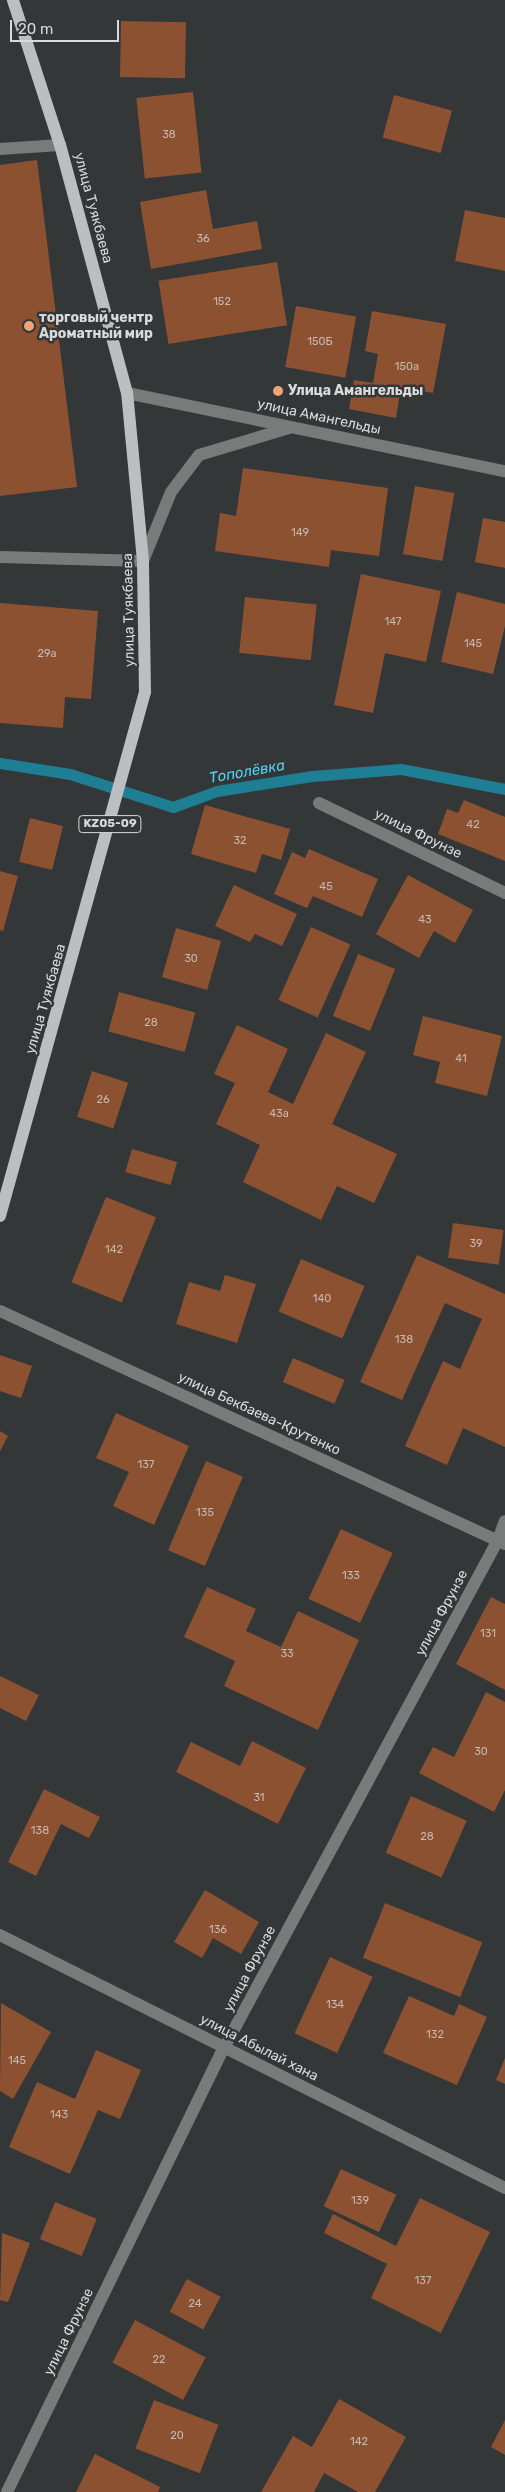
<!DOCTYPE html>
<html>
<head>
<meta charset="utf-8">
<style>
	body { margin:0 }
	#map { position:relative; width:505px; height:2492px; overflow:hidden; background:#343738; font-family:Rubik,sans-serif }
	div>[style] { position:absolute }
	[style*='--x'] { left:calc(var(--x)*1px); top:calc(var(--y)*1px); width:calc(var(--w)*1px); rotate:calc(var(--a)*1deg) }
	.stream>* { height:11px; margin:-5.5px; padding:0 5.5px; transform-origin:5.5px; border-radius:5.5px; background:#1d7e94 }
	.building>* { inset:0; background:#8c5131; transform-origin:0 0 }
	.minor>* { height:12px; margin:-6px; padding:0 6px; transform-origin:6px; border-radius:6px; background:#797b7b }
	.major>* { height:12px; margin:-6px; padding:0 6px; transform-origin:6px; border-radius:6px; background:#bcbfc0 }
	.dots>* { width:14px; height:14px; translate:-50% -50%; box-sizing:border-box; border:2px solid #343738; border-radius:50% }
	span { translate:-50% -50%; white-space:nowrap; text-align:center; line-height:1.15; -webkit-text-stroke:5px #343738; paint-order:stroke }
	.number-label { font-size:11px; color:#c5b8b0 }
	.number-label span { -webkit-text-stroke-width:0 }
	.shield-label span { padding:1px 4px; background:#343738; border:1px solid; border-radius:4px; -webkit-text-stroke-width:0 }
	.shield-label { font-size:12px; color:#d8dadb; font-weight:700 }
	.street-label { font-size:14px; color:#d8dadb }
	.poi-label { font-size:14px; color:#d8dadb; font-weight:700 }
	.left { translate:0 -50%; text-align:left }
	.water-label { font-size:15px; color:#51d3f4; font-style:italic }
	.scale { position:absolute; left:10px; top:20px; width:109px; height:22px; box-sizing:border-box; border:2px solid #d8dadb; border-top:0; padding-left:6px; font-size:15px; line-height:18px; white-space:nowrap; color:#d8dadb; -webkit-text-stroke:4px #343738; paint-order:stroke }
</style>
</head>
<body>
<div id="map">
	<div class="stream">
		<div style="--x:0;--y:763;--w:71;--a:8.9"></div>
		<div style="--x:70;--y:774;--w:108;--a:17.8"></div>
		<div style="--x:173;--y:807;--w:47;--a:-20"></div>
		<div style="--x:217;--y:791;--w:96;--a:-9"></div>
		<div style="--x:312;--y:776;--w:89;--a:-4.5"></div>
		<div style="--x:401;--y:769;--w:106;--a:10.9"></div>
	</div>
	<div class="building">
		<div style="left:121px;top:21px;width:65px;height:56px;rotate:1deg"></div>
		<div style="left:193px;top:92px;width:81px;height:57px;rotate:84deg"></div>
		<div style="left:394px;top:95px;width:60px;height:44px;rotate:15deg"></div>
		<div style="clip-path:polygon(37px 160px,77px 487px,0 496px,0 165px)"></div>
		<div style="clip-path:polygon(206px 190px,213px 229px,257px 221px,262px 249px,151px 269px,140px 202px)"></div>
		<div style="clip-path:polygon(465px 210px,505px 218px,505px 271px,455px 261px)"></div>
		<div style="left:277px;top:262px;width:64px;height:120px;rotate:81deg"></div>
		<div style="left:296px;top:306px;width:61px;height:62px;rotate:10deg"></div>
		<div style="clip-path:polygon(372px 311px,446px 324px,433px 393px,401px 387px,396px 418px,349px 409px,354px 380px,373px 383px,378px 354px,365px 351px)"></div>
		<div style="clip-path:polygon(243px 468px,388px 488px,379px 556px,331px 550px,329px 567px,215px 551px,220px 513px,236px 516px)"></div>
		<div style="left:415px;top:486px;width:40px;height:69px;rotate:10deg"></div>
		<div style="clip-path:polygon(483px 518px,505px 522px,505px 568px,475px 562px)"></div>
		<div style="clip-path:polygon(361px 574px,441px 591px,426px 662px,385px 653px,373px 713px,334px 705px)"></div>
		<div style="clip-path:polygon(457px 592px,505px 604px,505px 626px,493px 674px,441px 662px)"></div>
		<div style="left:245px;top:597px;width:72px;height:56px;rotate:6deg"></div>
		<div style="clip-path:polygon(0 603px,98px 611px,91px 699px,65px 697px,63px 728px,0 723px)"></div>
		<div style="clip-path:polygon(464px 800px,505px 817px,505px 861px,438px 834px,447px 809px,458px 813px)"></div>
		<div style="clip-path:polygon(205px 805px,290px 829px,281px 860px,262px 854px,256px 873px,191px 854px)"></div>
		<div style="left:30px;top:818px;width:34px;height:45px;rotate:14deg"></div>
		<div style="clip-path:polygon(309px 849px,378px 879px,362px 917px,313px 896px,307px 908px,274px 894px,292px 852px,305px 858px)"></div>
		<div style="clip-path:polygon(0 871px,18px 876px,3px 931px,0 930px)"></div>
		<div style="clip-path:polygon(408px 875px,473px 910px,455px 943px,434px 931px,419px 958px,376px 934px)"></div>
		<div style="clip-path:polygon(234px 885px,297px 914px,282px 946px,255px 934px,250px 942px,215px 926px)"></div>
		<div style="left:311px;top:927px;width:43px;height:80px;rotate:24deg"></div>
		<div style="left:176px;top:928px;width:47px;height:51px;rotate:16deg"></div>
		<div style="left:358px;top:954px;width:40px;height:67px;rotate:22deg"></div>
		<div style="left:119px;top:992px;width:79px;height:41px;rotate:15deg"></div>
		<div style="clip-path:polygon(423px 1016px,502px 1036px,487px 1096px,435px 1083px,440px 1062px,413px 1055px)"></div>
		<div style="clip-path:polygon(237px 1025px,288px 1049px,268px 1092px,293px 1104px,326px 1033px,366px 1052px,332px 1124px,397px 1154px,374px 1203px,337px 1186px,321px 1220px,243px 1182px,260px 1145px,216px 1124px,235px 1083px,214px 1074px)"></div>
		<div style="left:92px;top:1071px;width:38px;height:48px;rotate:18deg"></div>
		<div style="left:132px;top:1149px;width:47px;height:24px;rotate:16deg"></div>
		<div style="left:106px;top:1197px;width:54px;height:92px;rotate:22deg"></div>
		<div style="left:453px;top:1223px;width:51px;height:35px;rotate:8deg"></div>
		<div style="clip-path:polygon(417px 1255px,505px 1294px,505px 1447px,463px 1428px,447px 1465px,405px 1446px,443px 1361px,460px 1369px,482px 1319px,445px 1303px,402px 1400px,360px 1382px)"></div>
		<div style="left:301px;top:1259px;width:69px;height:57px;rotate:23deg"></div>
		<div style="clip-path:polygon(225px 1275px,256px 1284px,237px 1343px,176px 1324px,189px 1282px,220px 1291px)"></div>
		<div style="clip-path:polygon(0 1355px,32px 1366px,21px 1398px,0 1391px)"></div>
		<div style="left:293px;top:1358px;width:56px;height:26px;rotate:23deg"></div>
		<div style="clip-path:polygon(116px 1413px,189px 1446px,154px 1525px,113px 1506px,129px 1472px,96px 1458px)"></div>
		<div style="clip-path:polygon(0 1431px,8px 1436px,0 1451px)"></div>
		<div style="left:206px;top:1461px;width:40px;height:97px;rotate:23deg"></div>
		<div style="left:341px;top:1529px;width:57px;height:77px;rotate:25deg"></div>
		<div style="clip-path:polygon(207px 1587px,256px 1609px,246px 1631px,281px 1647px,298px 1611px,359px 1640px,318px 1730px,224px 1686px,235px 1661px,184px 1637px)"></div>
		<div style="clip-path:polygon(491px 1597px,505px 1604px,505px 1690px,456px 1664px)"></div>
		<div style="clip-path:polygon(0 1676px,39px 1695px,26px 1721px,0 1708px)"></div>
		<div style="clip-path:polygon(486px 1692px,505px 1702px,505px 1790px,494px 1812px,419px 1773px,433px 1747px,454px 1757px)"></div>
		<div style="clip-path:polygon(252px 1741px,306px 1768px,278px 1824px,176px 1772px,191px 1742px,240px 1766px)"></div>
		<div style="clip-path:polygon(44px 1789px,100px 1817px,89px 1838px,61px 1824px,36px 1876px,8px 1862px)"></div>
		<div style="left:411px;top:1796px;width:61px;height:62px;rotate:24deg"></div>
		<div style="clip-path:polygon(205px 1890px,259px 1922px,241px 1954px,213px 1938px,202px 1958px,174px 1942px)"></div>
		<div style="left:385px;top:1903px;width:105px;height:59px;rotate:22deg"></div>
		<div style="left:330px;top:1957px;width:47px;height:84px;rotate:25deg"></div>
		<div style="clip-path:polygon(409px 1996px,454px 2016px,459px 2004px,487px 2017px,457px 2085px,383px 2053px)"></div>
		<div style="clip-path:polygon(1px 2003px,51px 2032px,13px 2099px,0 2091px)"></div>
		<div style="clip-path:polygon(96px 2050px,141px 2070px,120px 2119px,98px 2110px,70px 2174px,9px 2147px,37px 2082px,75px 2099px)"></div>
		<div style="clip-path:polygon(505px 2058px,505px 2084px,496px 2080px)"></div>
		<div style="left:341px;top:2169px;width:61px;height:41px;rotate:25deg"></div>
		<div style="clip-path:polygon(420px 2198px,490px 2232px,441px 2333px,371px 2298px,387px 2264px,324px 2233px,333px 2214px,396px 2246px)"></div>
		<div style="left:55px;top:2202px;width:45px;height:40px;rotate:22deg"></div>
		<div style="clip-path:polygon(2px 2233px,30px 2243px,8px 2302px,0 2300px)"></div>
		<div style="left:187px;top:2279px;width:38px;height:37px;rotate:28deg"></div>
		<div style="left:135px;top:2320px;width:80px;height:48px;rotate:28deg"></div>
		<div style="clip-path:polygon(339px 2399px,406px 2437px,375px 2492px,358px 2492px,324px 2473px,314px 2492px,261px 2492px,293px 2436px,312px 2447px)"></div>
		<div style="left:154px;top:2400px;width:69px;height:52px;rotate:21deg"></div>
		<div style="clip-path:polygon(505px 2420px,505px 2455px,491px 2447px)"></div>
		<div style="clip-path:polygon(95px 2454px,160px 2487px,158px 2492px,76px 2492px)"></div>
	</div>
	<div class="minor">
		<div style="--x:0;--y:149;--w:60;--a:-3.8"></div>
		<div style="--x:127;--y:393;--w:386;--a:11.7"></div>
		<div style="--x:0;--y:557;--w:143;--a:1.6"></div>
		<div style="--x:143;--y:561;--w:74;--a:-67.9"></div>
		<div style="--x:171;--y:492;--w:46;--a:-52.9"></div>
		<div style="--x:199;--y:455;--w:94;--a:-16.7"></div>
		<div style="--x:319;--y:803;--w:207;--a:25.8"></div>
		<div style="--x:0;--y:1311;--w:556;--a:24.77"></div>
		<div style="--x:0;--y:1935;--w:565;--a:26.61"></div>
		<div style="--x:7;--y:2492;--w:494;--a:-64"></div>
		<div style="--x:224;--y:2048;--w:577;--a:-61.66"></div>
		<div style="--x:498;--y:1540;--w:20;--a:-70"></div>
	</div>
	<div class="major">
		<div style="--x:0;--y:1216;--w:544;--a:-74.53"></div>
		<div style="--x:145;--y:692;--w:131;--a:-90.9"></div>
		<div style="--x:143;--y:561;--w:169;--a:-95.4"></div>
		<div style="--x:127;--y:393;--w:257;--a:-105.1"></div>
		<div style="--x:60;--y:145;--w:152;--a:-108"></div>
	</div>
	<div class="dots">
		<div style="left:29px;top:326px;background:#f0a279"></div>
		<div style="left:278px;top:391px;background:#f0a279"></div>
	</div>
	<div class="number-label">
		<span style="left:169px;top:135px">38</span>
		<span style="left:203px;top:239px">36</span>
		<span style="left:222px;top:302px">152</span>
		<span style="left:320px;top:342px">150Б</span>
		<span style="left:407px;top:367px">150а</span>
		<span style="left:300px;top:533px">149</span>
		<span style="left:393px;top:622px">147</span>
		<span style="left:473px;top:644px">145</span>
		<span style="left:47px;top:654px">29а</span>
		<span style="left:473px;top:825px">42</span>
		<span style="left:240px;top:841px">32</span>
		<span style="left:326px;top:887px">45</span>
		<span style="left:425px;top:920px">43</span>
		<span style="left:191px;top:959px">30</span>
		<span style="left:151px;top:1023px">28</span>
		<span style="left:461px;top:1059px">41</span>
		<span style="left:103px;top:1100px">26</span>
		<span style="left:279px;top:1114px">43а</span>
		<span style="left:476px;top:1244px">39</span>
		<span style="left:114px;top:1250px">142</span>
		<span style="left:322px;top:1299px">140</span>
		<span style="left:404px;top:1340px">138</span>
		<span style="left:146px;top:1465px">137</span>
		<span style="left:205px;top:1513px">135</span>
		<span style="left:351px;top:1576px">133</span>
		<span style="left:488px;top:1634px">131</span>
		<span style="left:287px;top:1654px">33</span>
		<span style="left:481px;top:1752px">30</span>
		<span style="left:259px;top:1798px">31</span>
		<span style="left:40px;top:1831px">138</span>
		<span style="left:427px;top:1837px">28</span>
		<span style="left:218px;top:1930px">136</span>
		<span style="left:335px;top:2005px">134</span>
		<span style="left:435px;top:2035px">132</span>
		<span style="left:17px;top:2061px">145</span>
		<span style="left:59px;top:2115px">143</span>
		<span style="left:360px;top:2201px">139</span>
		<span style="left:423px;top:2281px">137</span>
		<span style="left:195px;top:2304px">24</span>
		<span style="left:159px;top:2360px">22</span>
		<span style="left:177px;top:2436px">20</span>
		<span style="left:359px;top:2442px">142</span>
	</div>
	<div class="shield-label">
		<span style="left:110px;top:824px">KZ05-09</span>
	</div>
	<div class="street-label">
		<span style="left:93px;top:208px;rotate:75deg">улица Туякбаева</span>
		<span style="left:319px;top:417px;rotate:12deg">улица Амангельды</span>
		<span style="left:129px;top:610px;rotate:-91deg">улица Туякбаева</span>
		<span style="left:418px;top:834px;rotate:26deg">улица Фрунзе</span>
		<span style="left:46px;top:999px;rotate:-74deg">улица Туякбаева</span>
		<span style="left:259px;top:1414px;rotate:25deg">улица Бекбаева-Крутенко</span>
		<span style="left:442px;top:1613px;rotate:-62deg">улица Фрунзе</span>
		<span style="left:250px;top:1969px;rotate:-62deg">улица Фрунзе</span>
		<span style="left:259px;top:2048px;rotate:27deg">улица Абылай хана</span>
		<span style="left:69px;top:2332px;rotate:-64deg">улица Фрунзе</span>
	</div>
	<div class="poi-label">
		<span class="left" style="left:39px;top:326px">торговый чентр<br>Ароматный мир</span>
		<span class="left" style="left:288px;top:391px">Улица Амангельды</span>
	</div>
	<div class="water-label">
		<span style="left:247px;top:772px;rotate:-10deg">Тополёвка</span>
	</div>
	<div class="scale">20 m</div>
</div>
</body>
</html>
